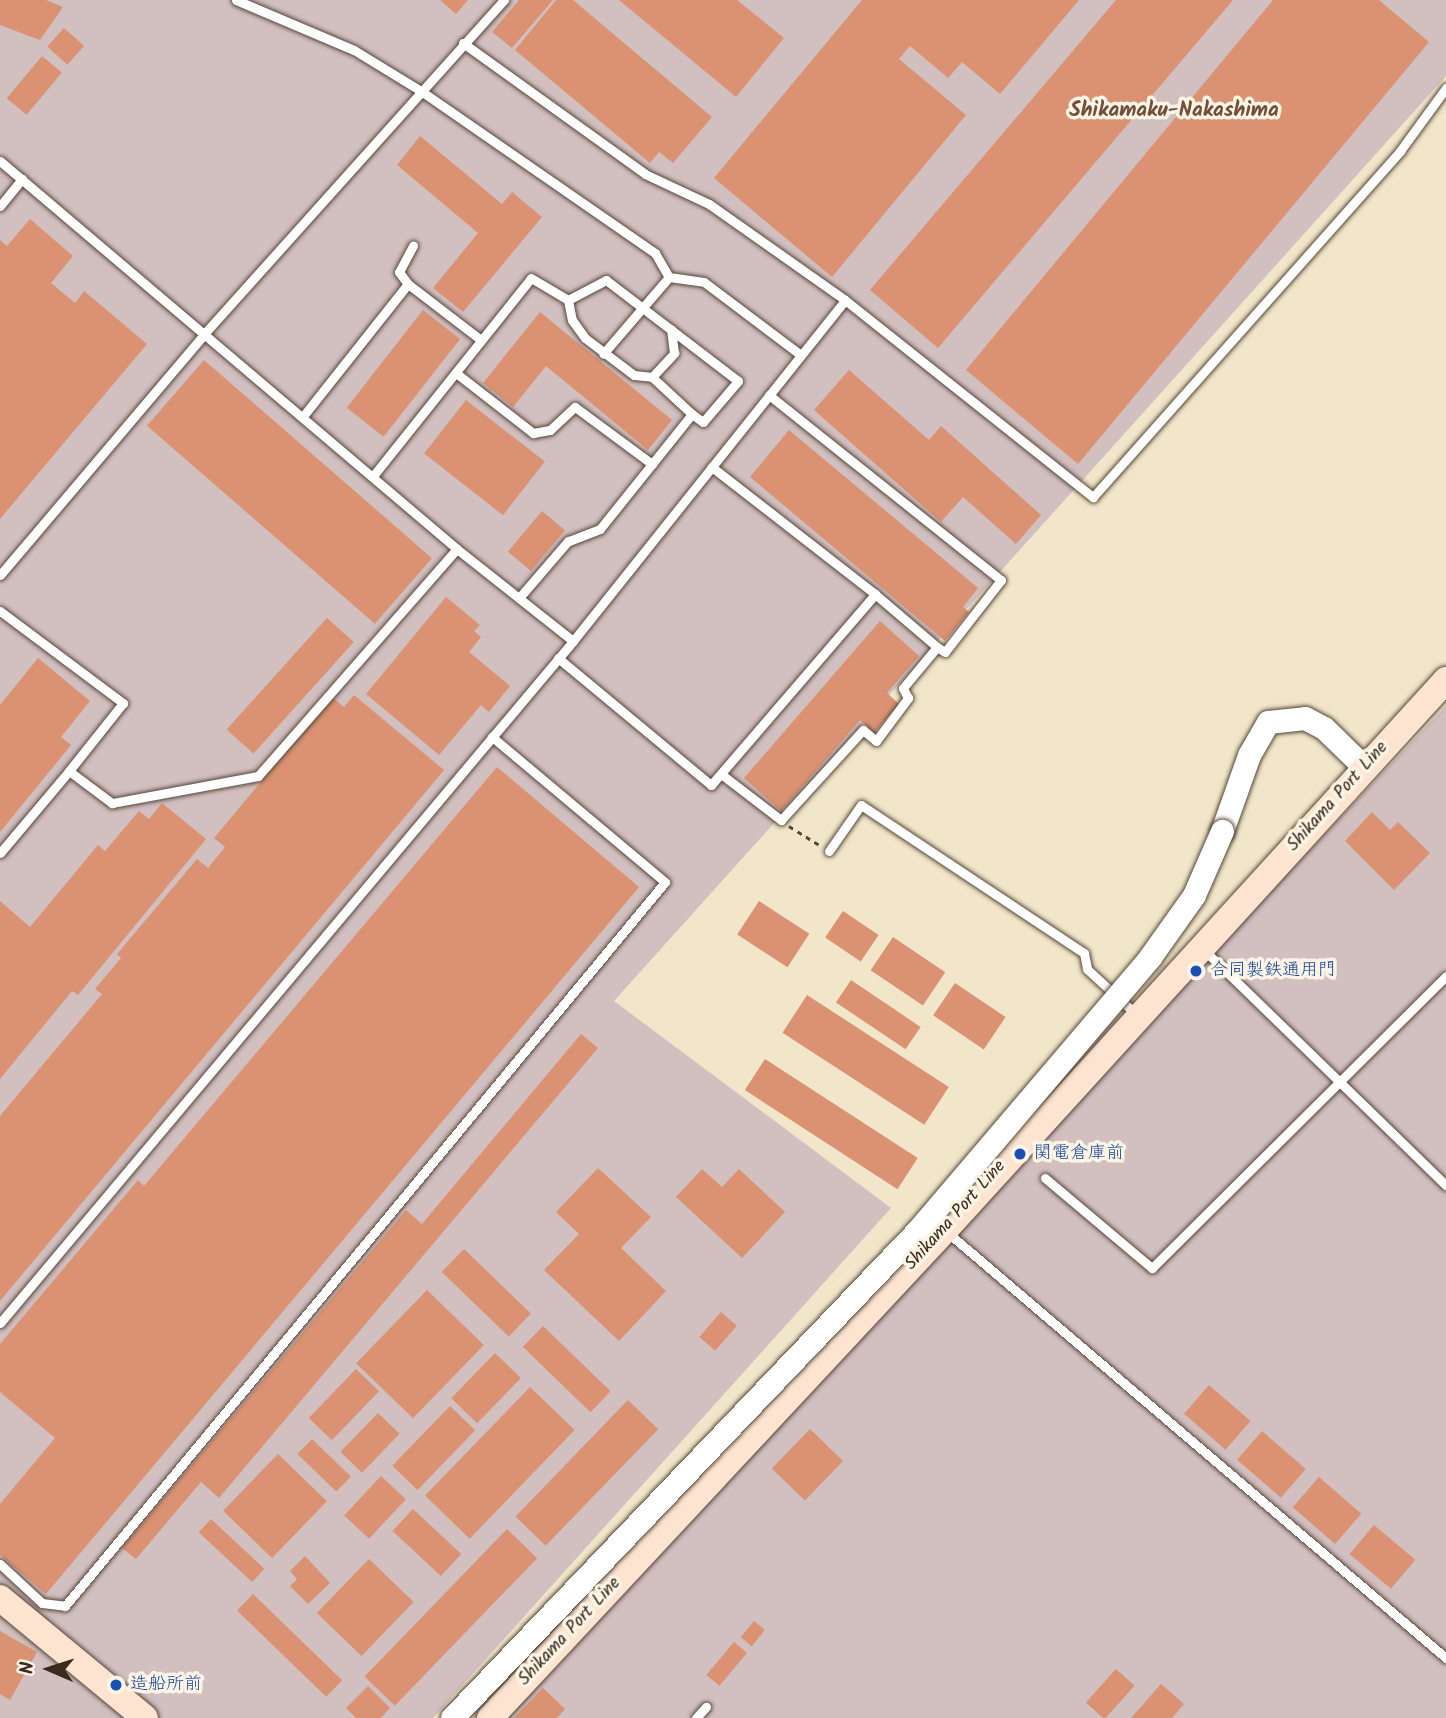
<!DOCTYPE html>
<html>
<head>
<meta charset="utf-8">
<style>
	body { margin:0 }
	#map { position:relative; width:1446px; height:1718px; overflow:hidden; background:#f1e6c9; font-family:Kalam,"Klee One",sans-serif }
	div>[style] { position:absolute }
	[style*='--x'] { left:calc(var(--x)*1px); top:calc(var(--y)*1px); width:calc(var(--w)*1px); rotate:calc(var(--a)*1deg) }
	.industrial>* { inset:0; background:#d2bfc0 }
	.building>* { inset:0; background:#da9273; transform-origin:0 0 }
	.path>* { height:2.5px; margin-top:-1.25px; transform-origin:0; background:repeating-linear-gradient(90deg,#564638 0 5px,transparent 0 10px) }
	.roads { filter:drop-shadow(0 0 2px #564638) drop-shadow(0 0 2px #564638) }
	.service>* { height:9px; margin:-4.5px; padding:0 4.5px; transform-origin:4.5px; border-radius:4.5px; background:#fff }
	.tertiary>* { height:23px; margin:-11.5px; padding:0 11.5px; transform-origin:11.5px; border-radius:11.5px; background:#fff }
	.secondary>* { height:26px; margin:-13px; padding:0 13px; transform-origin:13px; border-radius:13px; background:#fde4d1 }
	.bridges { filter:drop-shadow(0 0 2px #564638) drop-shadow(0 0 2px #564638) }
	.tertiary-bridge>* { height:23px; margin:-11.5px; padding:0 11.5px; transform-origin:11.5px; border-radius:11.5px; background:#fff }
	.dots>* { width:19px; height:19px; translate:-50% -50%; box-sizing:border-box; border:4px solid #fcf5e5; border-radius:50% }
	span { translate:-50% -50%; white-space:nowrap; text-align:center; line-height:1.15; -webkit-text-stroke:7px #fcf5e5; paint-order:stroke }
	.street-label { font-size:18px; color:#3b2a1e }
	.transit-label { font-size:18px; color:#164399 }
	.left { translate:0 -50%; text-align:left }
	.quarter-label { font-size:21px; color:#734e3c; font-weight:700 }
	.north { position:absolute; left:14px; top:1634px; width:70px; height:70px; -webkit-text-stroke:5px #fcf5e5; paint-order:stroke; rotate:273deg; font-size:19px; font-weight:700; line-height:28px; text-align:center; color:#3b2a1e }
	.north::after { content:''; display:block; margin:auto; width:24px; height:32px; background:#3b2a1e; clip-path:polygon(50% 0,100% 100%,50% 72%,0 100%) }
</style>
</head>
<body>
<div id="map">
	<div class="industrial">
		<div style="clip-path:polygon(0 0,1446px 0,1446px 76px,614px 1001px,891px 1208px,433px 1718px,0 1718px)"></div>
		<div style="clip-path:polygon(1446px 706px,1446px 1718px,486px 1718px,990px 1188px)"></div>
	</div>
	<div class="building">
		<div style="clip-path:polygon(0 0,46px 0,63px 7px,40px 40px,0 25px)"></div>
		<div style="clip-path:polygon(440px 0,468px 0,456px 14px)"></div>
		<div style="clip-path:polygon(519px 0,553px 0,512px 48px,492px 32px)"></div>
		<div style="clip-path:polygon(556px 0,573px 0,712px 117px,673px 163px,659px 152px,650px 163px,515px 50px)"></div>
		<div style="clip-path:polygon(619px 0,737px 0,784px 38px,736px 97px)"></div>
		<div style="clip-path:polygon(862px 0,1079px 0,1000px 94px,962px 62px,948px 78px,910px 46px,899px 59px,966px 115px,832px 277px,714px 178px)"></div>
		<div style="clip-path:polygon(1116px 0,1233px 0,938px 348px,870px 290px)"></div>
		<div style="clip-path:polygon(1273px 0,1379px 0,1429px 42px,1078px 464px,966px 370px)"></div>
		<div style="left:64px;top:28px;width:27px;height:25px;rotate:42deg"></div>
		<div style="left:42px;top:56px;width:26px;height:55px;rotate:40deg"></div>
		<div style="clip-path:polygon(420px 136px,502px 204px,512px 192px,542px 217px,463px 312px,433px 288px,478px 233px,397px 165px)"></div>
		<div style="clip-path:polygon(30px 219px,73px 256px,51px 283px,75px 303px,84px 291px,147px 344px,0 519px,0 240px,7px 246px)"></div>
		<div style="left:423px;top:310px;width:47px;height:124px;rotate:38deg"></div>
		<div style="clip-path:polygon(540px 312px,672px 420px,648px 450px,546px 366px,513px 407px,483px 383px)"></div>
		<div style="left:204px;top:360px;width:302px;height:87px;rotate:41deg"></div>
		<div style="clip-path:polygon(849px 370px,929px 440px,941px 426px,1041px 515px,1016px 544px,963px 497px,941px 522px,814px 410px)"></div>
		<div style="left:466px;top:400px;width:100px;height:68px;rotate:38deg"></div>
		<div style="clip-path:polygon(789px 430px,978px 588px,963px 607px,969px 612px,945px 641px,750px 477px)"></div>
		<div style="left:542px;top:511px;width:30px;height:53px;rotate:40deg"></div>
		<div style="clip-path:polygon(446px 597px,480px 625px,474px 631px,481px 637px,469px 652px,510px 686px,489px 712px,481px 705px,439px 755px,366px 694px)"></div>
		<div style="left:327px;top:618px;width:36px;height:150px;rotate:42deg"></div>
		<div style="clip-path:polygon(880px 621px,919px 656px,887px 693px,899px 704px,874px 733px,860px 720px,781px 811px,744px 778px)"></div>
		<div style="clip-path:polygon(38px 658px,90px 701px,61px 737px,71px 745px,0 832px,0 705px)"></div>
		<div style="clip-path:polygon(354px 695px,444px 770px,0 1301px,0 1116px,102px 994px,95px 989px,121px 958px,117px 954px,197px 859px,208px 868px,225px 847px,214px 838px,332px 697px,344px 707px)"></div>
		<div style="clip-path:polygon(497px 767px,639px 887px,46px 1594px,0 1555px,0 1504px,55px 1438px,0 1392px,0 1344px,138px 1180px,144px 1186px)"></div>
		<div style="clip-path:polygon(162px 803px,206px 839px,78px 995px,72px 991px,0 1079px,0 901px,30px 927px,98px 845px,105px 851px,139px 811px,149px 819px)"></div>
		<div style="clip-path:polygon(1372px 812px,1390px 830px,1398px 822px,1430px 853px,1394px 890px,1345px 841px)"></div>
		<div style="left:759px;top:901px;width:60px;height:40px;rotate:33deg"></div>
		<div style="left:843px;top:911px;width:43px;height:32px;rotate:34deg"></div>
		<div style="left:893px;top:937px;width:63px;height:40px;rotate:34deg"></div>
		<div style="left:851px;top:980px;width:84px;height:27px;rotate:34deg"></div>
		<div style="left:955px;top:983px;width:61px;height:39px;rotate:34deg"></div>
		<div style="left:807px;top:995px;width:169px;height:45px;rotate:33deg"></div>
		<div style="clip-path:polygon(581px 1034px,598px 1048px,219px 1498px,201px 1482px,136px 1559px,122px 1548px,406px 1210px,422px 1224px)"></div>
		<div style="left:765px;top:1059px;width:182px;height:37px;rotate:33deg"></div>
		<div style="clip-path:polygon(598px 1168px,651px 1217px,621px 1248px,666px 1291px,619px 1341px,544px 1270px,579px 1234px,556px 1212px)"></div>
		<div style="clip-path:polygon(702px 1169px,722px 1187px,739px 1169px,785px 1212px,742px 1258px,676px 1197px)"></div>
		<div style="left:464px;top:1249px;width:93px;height:32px;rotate:44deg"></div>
		<div style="left:427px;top:1290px;width:79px;height:102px;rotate:44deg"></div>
		<div style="left:721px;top:1312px;width:21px;height:33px;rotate:41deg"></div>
		<div style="left:543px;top:1326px;width:94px;height:29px;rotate:44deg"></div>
		<div style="left:495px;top:1353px;width:36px;height:63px;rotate:44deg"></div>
		<div style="left:356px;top:1369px;width:32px;height:68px;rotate:44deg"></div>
		<div style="left:1209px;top:1385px;width:55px;height:38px;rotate:41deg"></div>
		<div style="left:530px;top:1387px;width:62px;height:151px;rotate:44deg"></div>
		<div style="left:628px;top:1400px;width:42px;height:162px;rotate:44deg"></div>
		<div style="left:450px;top:1406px;width:35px;height:83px;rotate:44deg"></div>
		<div style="left:378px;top:1413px;width:30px;height:54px;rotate:44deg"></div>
		<div style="left:810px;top:1429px;width:46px;height:55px;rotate:44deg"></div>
		<div style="left:1262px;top:1431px;width:58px;height:38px;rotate:41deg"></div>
		<div style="left:312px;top:1439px;width:54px;height:21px;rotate:44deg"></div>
		<div style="left:278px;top:1454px;width:68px;height:79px;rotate:44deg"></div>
		<div style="left:381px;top:1476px;width:34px;height:54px;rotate:43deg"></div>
		<div style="left:1319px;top:1477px;width:56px;height:40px;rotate:41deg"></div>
		<div style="left:413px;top:1509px;width:66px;height:30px;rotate:43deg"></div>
		<div style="left:211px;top:1519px;width:73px;height:18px;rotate:43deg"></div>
		<div style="left:1374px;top:1525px;width:54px;height:38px;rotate:40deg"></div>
		<div style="left:507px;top:1529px;width:42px;height:205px;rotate:44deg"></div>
		<div style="clip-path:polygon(305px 1556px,330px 1583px,308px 1604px,290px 1586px,297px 1579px,290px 1571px)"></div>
		<div style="left:369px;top:1559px;width:62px;height:75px;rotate:44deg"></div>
		<div style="left:253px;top:1594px;width:124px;height:23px;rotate:44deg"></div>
		<div style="left:754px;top:1621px;width:14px;height:21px;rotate:39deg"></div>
		<div style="clip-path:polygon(0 1631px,37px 1652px,10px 1700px,0 1694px)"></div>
		<div style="left:734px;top:1642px;width:17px;height:43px;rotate:40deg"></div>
		<div style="left:1116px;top:1669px;width:25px;height:45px;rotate:42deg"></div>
		<div style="clip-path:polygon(1161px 1684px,1184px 1704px,1172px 1718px,1131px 1718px)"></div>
		<div style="clip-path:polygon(368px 1686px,390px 1708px,381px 1718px,356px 1718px,346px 1708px)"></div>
		<div style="clip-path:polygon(543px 1688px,565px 1709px,557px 1718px,514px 1718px)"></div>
	</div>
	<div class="path">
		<div style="--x:789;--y:826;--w:36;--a:32"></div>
	</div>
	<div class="roads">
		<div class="service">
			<div style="--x:236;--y:0;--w:128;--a:23"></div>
			<div style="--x:354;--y:50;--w:79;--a:31.5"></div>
			<div style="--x:421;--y:91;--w:285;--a:34.7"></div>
			<div style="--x:655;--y:253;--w:28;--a:60"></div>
			<div style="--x:669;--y:277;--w:101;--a:130.6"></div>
			<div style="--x:463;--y:43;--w:224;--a:35.7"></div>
			<div style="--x:645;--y:174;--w:71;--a:25.1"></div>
			<div style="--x:709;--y:204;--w:166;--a:35.2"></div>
			<div style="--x:845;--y:300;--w:317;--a:38.5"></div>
			<div style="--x:1093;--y:497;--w:463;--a:-48.4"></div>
			<div style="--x:1400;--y:151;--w:78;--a:-53.9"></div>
			<div style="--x:0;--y:161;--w:599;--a:40.33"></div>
			<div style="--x:457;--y:549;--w:148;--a:38.4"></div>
			<div style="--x:0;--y:206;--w:35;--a:-51"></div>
			<div style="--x:669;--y:277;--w:35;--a:8"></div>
			<div style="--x:704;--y:282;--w:121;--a:37"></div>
			<div style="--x:408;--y:284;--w:92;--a:37.5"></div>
			<div style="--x:568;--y:300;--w:20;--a:79"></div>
			<div style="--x:572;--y:320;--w:22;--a:54"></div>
			<div style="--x:585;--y:338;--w:61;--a:37.1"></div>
			<div style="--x:634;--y:375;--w:18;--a:6"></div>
			<div style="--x:652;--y:377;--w:54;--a:42.8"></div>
			<div style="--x:456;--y:373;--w:98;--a:37.9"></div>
			<div style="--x:533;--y:433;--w:17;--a:-10"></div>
			<div style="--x:550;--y:430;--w:34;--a:-43"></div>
			<div style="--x:575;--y:407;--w:96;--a:36.5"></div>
			<div style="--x:652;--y:377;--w:33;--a:-47"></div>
			<div style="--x:674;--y:353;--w:24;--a:-97"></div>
			<div style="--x:769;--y:395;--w:297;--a:38.6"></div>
			<div style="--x:1001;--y:580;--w:91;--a:127.9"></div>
			<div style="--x:945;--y:652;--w:9;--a:-148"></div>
			<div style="--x:304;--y:415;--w:167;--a:-51.6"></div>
			<div style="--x:408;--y:284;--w:15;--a:-127"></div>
			<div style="--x:399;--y:272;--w:30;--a:-62"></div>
			<div style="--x:373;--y:476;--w:253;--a:-51.4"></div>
			<div style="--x:531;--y:278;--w:43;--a:30.7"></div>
			<div style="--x:568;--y:300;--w:43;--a:-27.8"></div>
			<div style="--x:606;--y:280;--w:166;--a:37.4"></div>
			<div style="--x:738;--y:381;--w:54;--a:130.5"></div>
			<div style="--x:703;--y:422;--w:14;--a:-144"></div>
			<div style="--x:692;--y:414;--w:147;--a:128.7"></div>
			<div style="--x:600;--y:529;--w:34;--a:159"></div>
			<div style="--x:568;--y:541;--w:75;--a:130.7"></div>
			<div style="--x:0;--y:575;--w:317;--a:-49.7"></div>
			<div style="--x:205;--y:333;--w:448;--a:-48.1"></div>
			<div style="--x:0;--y:611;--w:154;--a:36.8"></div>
			<div style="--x:123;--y:703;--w:87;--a:128.5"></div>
			<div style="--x:558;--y:658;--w:199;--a:39.7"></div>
			<div style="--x:711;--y:785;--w:252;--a:-49.3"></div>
			<div style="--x:875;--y:594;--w:207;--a:-142.1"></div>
			<div style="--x:721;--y:774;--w:76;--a:37.5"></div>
			<div style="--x:781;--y:820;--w:122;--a:-47.7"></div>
			<div style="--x:863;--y:730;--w:17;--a:40"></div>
			<div style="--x:876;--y:741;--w:54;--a:-53.3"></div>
			<div style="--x:908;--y:698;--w:11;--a:-117"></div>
			<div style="--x:903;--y:688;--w:53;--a:-50.3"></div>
			<div style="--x:937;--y:647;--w:82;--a:-139.5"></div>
			<div style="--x:829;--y:851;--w:56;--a:-55.2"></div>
			<div style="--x:861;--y:805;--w:268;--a:33.6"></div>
			<div style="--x:1084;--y:953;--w:16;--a:79"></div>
			<div style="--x:1087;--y:969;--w:68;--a:42.6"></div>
			<div style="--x:0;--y:853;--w:107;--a:-49.9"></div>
			<div style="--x:69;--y:771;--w:54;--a:36.7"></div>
			<div style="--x:112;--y:803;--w:148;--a:-10.5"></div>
			<div style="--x:258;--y:776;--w:302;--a:-48.8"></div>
			<div style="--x:1203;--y:949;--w:339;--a:44.2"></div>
			<div style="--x:1045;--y:1178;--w:140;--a:40.1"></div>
			<div style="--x:1152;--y:1268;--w:414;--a:-44.8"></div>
			<div style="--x:947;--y:1232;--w:656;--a:40.49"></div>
			<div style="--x:0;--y:1323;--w:891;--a:-49.96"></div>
			<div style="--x:573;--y:641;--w:436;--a:-51.4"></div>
			<div style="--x:0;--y:1564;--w:57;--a:42.9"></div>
			<div style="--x:42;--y:1603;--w:23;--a:7"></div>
			<div style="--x:65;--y:1606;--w:940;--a:-50.35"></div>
			<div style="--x:665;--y:882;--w:226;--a:-140"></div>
			<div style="--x:696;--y:1718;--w:15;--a:-48"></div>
		</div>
		<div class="tertiary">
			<div style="--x:1222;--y:831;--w:81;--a:-70.4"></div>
			<div style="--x:1249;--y:755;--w:38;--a:-60"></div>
			<div style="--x:1268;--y:722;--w:37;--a:-6"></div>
			<div style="--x:1305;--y:718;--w:21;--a:28"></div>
			<div style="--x:1324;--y:728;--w:56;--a:44.3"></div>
		</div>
		<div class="secondary">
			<div style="--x:0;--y:1598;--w:188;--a:39.6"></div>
			<div style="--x:490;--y:1718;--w:667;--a:-47"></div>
			<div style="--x:945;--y:1230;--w:744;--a:-47.67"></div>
		</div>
	</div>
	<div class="bridges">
		<div class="tertiary-bridge">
			<div style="--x:452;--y:1718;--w:675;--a:-46.32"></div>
			<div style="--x:918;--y:1230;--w:358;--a:-49.6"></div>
			<div style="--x:1150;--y:957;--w:76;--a:-54.6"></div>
			<div style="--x:1194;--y:895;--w:70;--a:-66.4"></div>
		</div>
	</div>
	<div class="dots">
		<div style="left:1196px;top:971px;background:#1a4fb4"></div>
		<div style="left:1020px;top:1154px;background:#1a4fb4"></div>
		<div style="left:116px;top:1685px;background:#1a4fb4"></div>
	</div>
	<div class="street-label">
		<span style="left:1338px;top:797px;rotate:-48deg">Shikama Port Line</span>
		<span style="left:956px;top:1216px;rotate:-48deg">Shikama Port Line</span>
		<span style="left:570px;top:1632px;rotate:-47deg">Shikama Port Line</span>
	</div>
	<div class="transit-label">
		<span class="left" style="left:1210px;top:971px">合同製鉄通用門</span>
		<span class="left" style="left:1034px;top:1154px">関電倉庫前</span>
		<span class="left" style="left:130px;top:1685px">造船所前</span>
	</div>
	<div class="quarter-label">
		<span style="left:1174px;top:111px">Shikamaku-Nakashima</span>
	</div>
	<div class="north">N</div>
</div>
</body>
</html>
